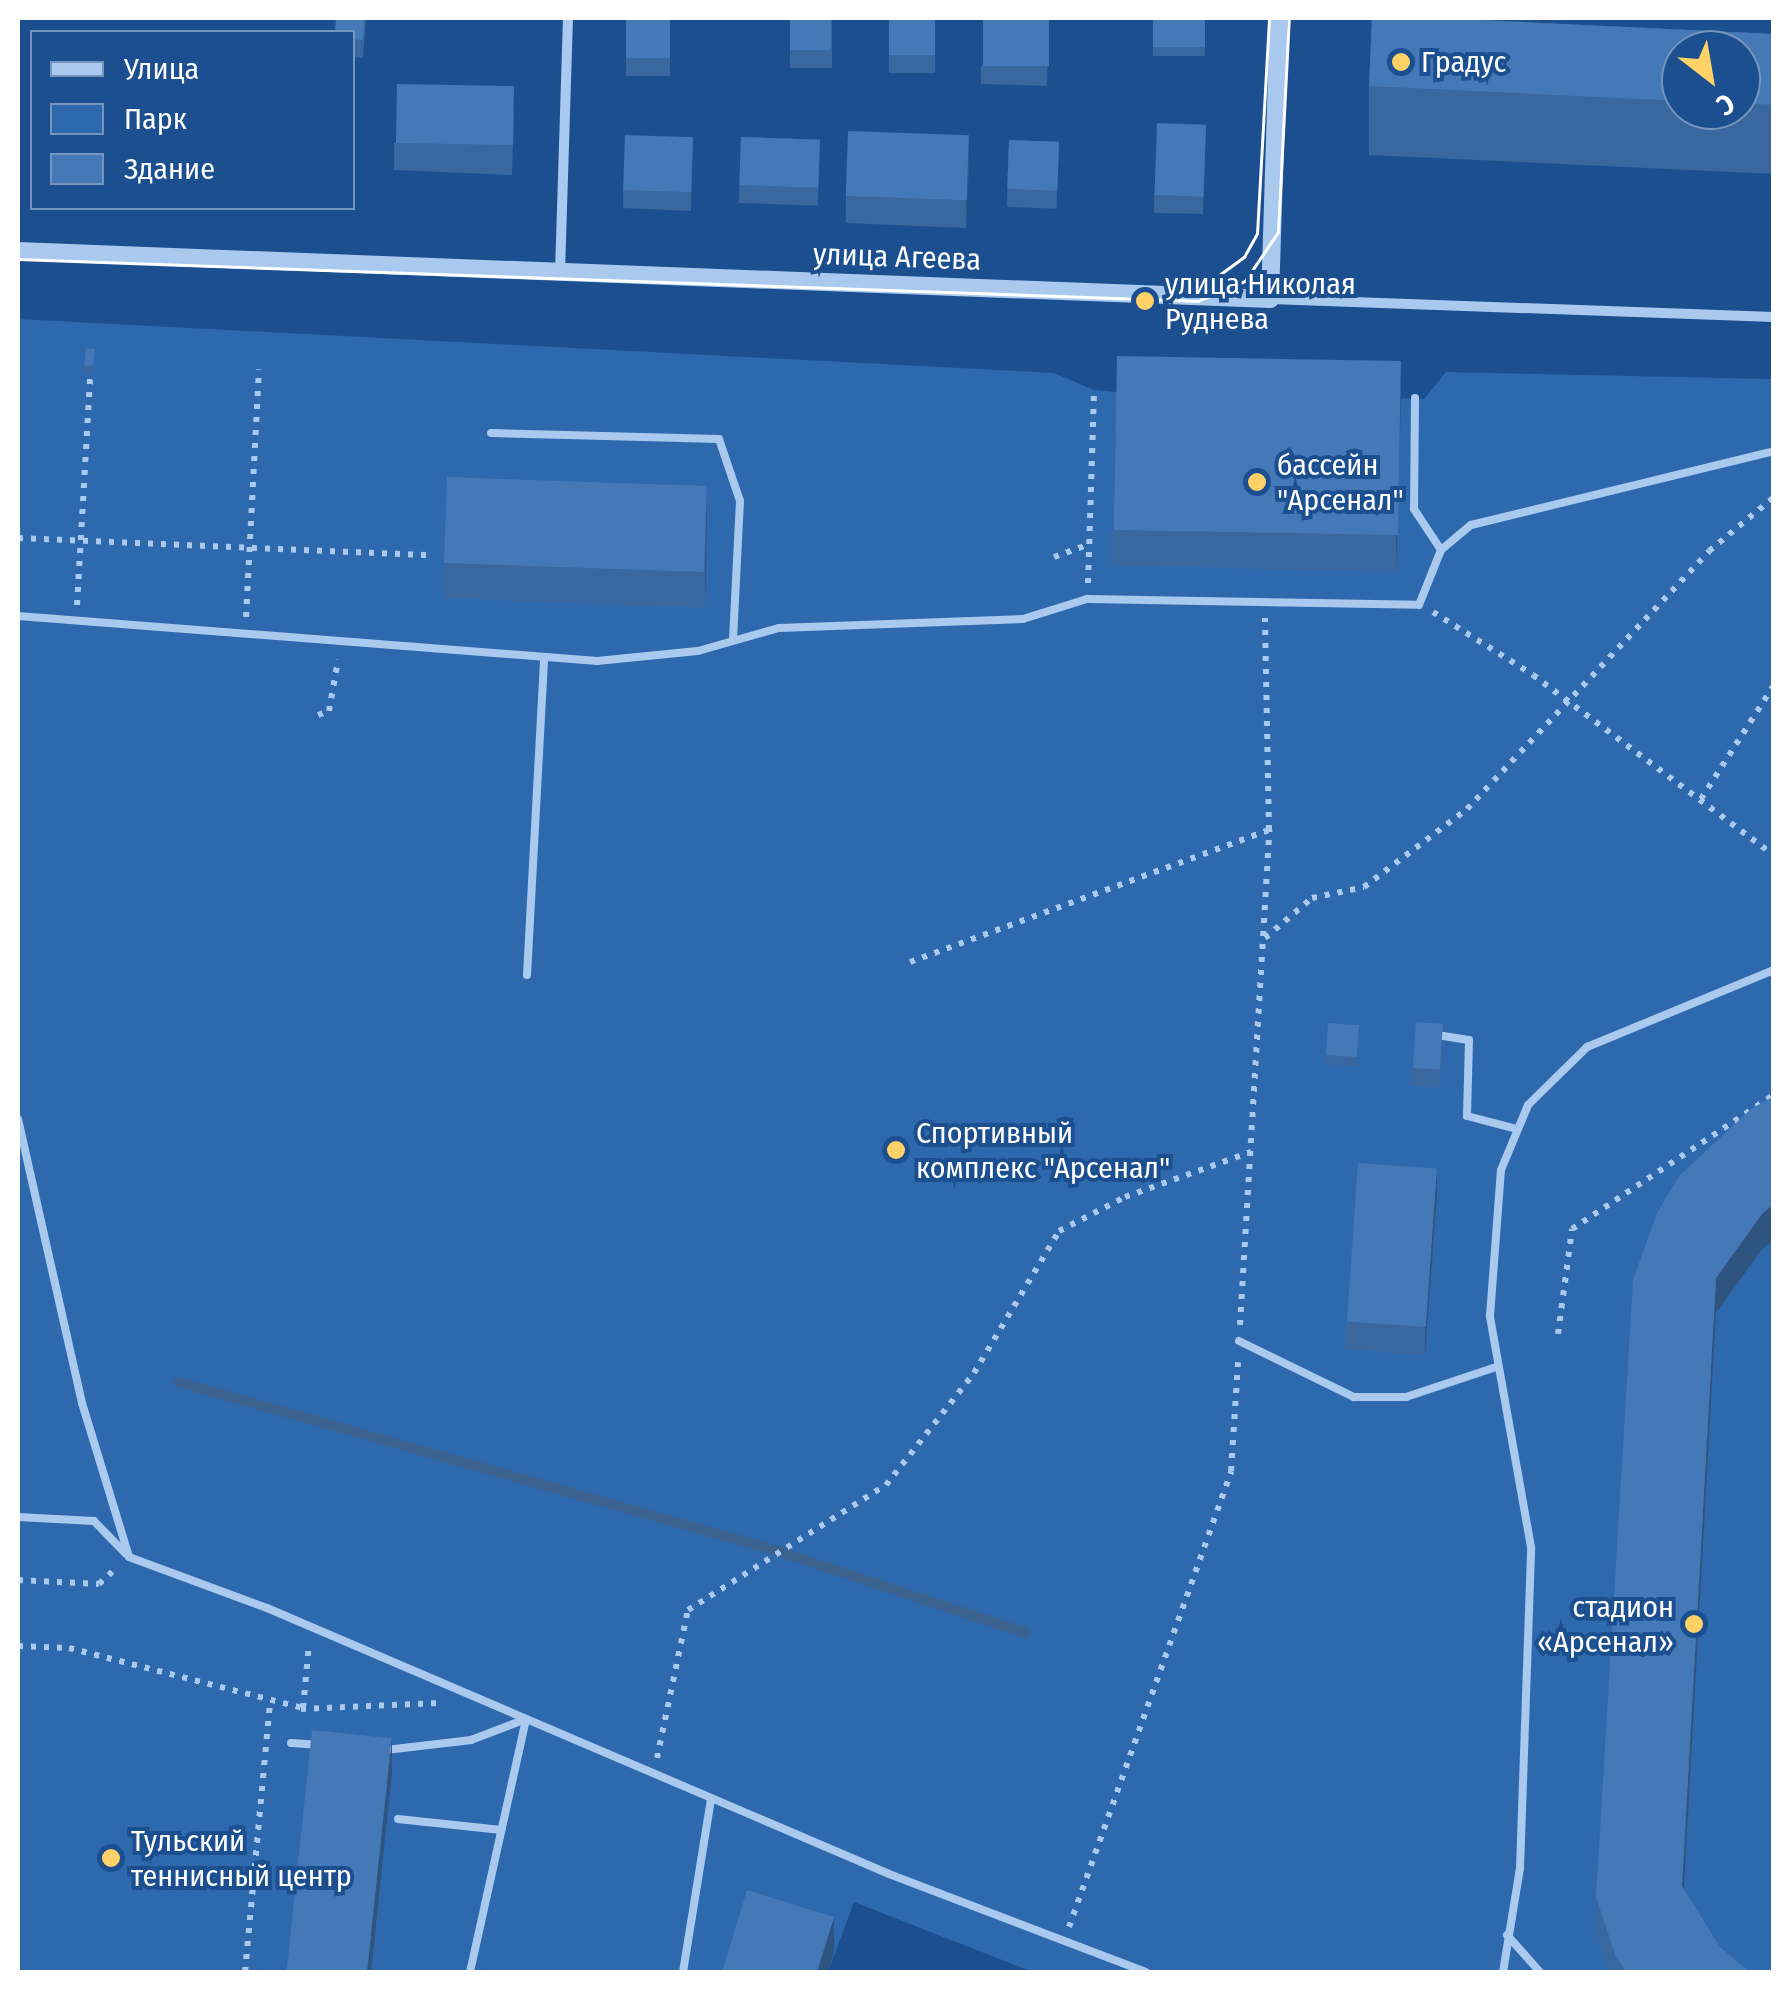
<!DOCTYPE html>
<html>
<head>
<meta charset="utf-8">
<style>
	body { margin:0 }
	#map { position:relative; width:1791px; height:1990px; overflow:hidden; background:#1b4f8f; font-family:"Fira Sans Condensed",sans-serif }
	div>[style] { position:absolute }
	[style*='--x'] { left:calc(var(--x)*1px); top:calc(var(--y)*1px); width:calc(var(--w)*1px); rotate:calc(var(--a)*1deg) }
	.green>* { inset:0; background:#2e69ad }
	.stream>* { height:10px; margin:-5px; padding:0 5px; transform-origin:5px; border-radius:5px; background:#3c6290 }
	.path>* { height:6px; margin-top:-3px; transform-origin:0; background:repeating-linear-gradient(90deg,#a9c9ee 0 5px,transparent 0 13px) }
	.service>* { height:8px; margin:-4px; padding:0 4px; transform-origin:4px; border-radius:4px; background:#a9c9ee }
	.minor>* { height:10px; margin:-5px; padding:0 5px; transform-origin:5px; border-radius:5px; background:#a9c9ee }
	.tertiary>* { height:18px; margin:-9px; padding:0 9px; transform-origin:9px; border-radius:9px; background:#a9c9ee }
	.tram>* { height:2.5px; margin:-1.25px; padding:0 1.25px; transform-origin:1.25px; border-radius:1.25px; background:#fff }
	.wall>* { inset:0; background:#3a679d; transform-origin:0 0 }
	.shaded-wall>* { inset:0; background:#305480 }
	.building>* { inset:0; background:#4478b7; transform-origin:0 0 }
	.dots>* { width:28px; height:28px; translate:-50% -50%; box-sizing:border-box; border:5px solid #1b4f8f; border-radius:50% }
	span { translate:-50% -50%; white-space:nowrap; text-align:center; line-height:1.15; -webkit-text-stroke:8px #1b4f8f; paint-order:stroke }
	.poi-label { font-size:30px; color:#fff }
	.left { translate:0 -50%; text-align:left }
	.right { translate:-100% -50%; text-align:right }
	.street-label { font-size:30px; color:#fff }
	.frame { position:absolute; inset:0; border:20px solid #fff; pointer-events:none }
	.legend { position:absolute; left:30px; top:30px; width:325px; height:180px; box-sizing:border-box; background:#1b4f8f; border:2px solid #7695bc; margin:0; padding:12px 18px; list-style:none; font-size:30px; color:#fff }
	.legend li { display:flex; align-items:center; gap:20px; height:50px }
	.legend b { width:50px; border:2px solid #7695bc }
	.north { position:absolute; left:1661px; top:30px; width:100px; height:100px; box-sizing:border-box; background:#1b4f8f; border:2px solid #7695bc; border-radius:50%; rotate:149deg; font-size:28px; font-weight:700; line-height:40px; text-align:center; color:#fff }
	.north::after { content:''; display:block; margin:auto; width:35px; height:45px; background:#ffd166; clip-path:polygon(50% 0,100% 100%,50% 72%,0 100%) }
</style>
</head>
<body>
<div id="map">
	<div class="green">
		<div style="clip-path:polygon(18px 319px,1054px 373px,1094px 390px,1117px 392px,1424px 399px,1446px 372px,1773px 379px,1773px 1972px,1033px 1972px,854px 1902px,828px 1972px,18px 1972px)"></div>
	</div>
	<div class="stream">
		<div style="--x:178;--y:1382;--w:623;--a:15.73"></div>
		<div style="--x:778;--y:1551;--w:261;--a:18.3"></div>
	</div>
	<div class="path">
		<div style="--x:18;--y:538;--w:413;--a:2.4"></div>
		<div style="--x:1054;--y:557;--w:37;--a:-20"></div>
		<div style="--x:1088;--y:583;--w:193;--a:-88.2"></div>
		<div style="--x:77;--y:605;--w:228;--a:-86.7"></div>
		<div style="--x:1433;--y:612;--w:118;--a:32.2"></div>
		<div style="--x:1533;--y:675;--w:301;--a:36.8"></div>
		<div style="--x:246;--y:617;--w:248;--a:-87"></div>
		<div style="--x:318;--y:715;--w:12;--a:-20"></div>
		<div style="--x:329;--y:711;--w:52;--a:-80"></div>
		<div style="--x:1701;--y:799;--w:135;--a:-57.4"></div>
		<div style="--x:1265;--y:938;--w:62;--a:-40.4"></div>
		<div style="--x:1312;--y:898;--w:53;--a:-11.9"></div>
		<div style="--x:1364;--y:887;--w:129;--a:-37.1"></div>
		<div style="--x:1467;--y:809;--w:354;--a:-46.8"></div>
		<div style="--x:1709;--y:551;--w:85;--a:-39.7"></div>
		<div style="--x:910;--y:962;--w:382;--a:-20.2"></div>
		<div style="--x:1240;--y:1325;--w:496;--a:-86.6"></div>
		<div style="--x:1269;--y:830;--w:212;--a:-91.1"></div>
		<div style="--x:1558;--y:1334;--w:106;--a:-82.4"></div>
		<div style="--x:1572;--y:1229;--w:242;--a:-33.6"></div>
		<div style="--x:18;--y:1580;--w:81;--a:2.8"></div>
		<div style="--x:99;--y:1584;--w:22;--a:-43"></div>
		<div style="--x:18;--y:1646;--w:51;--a:2.2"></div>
		<div style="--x:69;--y:1648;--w:242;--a:14.4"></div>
		<div style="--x:303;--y:1708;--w:63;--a:-84.6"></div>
		<div style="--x:301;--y:1709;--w:137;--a:-2.5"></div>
		<div style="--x:657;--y:1758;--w:151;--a:-78.2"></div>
		<div style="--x:688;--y:1610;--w:234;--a:-32.3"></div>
		<div style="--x:886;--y:1485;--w:142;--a:-51.8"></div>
		<div style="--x:974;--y:1373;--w:165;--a:-59.1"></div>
		<div style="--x:1059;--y:1231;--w:74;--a:-27.3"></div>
		<div style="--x:1125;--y:1197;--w:134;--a:-19.7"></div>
		<div style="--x:1069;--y:1927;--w:484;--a:-70.4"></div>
		<div style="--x:1231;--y:1471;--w:109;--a:-86.3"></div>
		<div style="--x:245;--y:1972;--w:273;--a:-84.7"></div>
	</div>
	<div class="service">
		<div style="--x:1415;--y:398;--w:111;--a:90.5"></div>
		<div style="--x:1414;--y:509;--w:49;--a:56.6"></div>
		<div style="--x:491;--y:433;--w:228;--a:1.5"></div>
		<div style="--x:719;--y:439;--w:65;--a:71.3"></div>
		<div style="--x:740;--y:501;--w:139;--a:92.9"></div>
		<div style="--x:18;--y:616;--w:581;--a:4.44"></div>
		<div style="--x:597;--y:661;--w:101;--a:-5.7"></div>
		<div style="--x:698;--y:651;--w:84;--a:-15.9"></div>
		<div style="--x:779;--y:628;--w:244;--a:-2.1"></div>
		<div style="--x:1023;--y:619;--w:67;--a:-17.4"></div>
		<div style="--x:1087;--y:599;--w:332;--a:1"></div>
		<div style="--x:1419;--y:605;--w:59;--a:-68.2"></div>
		<div style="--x:1441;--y:550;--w:39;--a:-40"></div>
		<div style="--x:1471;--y:525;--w:312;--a:-13.7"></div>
		<div style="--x:527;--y:975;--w:318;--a:-86.9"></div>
		<div style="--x:1437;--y:1035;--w:32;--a:9"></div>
		<div style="--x:1469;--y:1040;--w:76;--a:91.5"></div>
		<div style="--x:1467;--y:1116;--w:52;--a:14.6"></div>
		<div style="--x:18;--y:1119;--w:291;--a:77.3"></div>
		<div style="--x:82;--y:1403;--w:161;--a:73"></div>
		<div style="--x:129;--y:1557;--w:147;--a:20.3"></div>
		<div style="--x:267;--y:1608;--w:676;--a:23.15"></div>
		<div style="--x:889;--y:1874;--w:275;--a:20.9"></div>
		<div style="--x:1239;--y:1341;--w:128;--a:26"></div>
		<div style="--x:1354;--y:1397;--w:52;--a:0"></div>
		<div style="--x:1406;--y:1397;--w:95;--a:-18.4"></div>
		<div style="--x:18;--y:1517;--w:76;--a:3"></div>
		<div style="--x:94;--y:1521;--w:46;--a:45.9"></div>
		<div style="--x:291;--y:1743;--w:26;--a:4"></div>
		<div style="--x:386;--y:1750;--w:86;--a:-6.7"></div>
		<div style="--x:471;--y:1740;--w:59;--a:-20.9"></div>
		<div style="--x:398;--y:1819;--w:104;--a:6.1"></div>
		<div style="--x:1507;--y:1935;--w:50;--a:48.3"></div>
		<div style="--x:470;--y:1972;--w:259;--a:-77.5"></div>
		<div style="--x:683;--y:1972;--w:175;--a:-80.8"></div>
		<div style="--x:1503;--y:1972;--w:105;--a:-80.7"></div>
		<div style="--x:1520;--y:1868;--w:321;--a:-88"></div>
		<div style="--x:1531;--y:1547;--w:235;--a:-100.1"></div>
		<div style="--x:1490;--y:1316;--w:146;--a:-85.7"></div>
		<div style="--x:1501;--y:1170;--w:70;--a:-67.4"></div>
		<div style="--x:1528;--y:1105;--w:83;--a:-44.5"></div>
		<div style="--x:1587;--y:1047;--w:202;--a:-22.4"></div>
	</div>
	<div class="minor">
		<div style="--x:560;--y:272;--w:254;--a:-88.2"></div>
		<div style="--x:1270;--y:299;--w:504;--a:2.05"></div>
	</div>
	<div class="tertiary">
		<div style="--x:18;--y:251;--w:1253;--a:2.2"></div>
		<div style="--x:1270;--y:299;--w:281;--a:-88.2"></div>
	</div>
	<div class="tram">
		<div style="--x:18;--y:259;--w:1181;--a:2.04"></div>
		<div style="--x:1198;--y:301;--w:51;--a:-23.1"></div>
		<div style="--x:1245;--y:281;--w:59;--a:-56"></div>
		<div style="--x:1278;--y:232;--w:214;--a:-87.1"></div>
		<div style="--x:1167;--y:288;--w:45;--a:-9"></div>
		<div style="--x:1211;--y:281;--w:41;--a:-36"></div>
		<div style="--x:1244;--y:257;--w:26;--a:-61"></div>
		<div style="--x:1257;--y:234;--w:216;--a:-86.8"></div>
	</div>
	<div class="wall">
		<div style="clip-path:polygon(336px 18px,366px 18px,363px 58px,352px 57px,352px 32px)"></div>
		<div style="left:626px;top:18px;width:44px;height:58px"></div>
		<div style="left:790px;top:18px;width:42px;height:50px"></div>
		<div style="left:889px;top:18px;width:46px;height:55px"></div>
		<div style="clip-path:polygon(1049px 18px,1047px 86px,981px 84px,981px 66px)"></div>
		<div style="left:1153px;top:18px;width:52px;height:38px"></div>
		<div style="clip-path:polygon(evenodd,1372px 18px,1440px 18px,1774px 34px,1774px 174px,1369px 155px,1369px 86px,1372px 18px,1681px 50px,1741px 50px,1741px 110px,1681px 110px,1681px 50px)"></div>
		<div style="clip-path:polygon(514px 114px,512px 175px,394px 170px,394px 143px)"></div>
		<div style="clip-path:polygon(1206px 125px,1203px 214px,1154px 213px,1154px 195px)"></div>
		<div style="clip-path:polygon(693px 137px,691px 211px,623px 208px,623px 190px)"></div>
		<div style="left:741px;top:137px;width:79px;height:66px;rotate:2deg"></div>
		<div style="left:1009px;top:140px;width:50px;height:67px;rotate:2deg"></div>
		<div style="clip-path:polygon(969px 163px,966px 228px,846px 223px,846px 196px)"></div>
		<div style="left:86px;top:348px;width:9px;height:26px;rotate:6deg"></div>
		<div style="clip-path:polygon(1401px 398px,1396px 572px,1112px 565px,1112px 530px)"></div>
		<div style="clip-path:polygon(707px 522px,705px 608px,444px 598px,444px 563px)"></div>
		<div style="left:1328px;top:1023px;width:31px;height:41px;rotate:4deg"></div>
		<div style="clip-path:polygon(1443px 1042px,1440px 1088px,1413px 1086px,1413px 1068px)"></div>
		<div style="clip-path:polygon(1437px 1196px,1425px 1355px,1346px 1349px,1346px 1322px)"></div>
		<div style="clip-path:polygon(1762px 1249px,1716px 1313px,1684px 1889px,1720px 1947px,1750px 1972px,1609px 1972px,1596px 1932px,1596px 1897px,1633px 1280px)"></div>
	</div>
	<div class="shaded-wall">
		<div style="clip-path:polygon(969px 136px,969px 163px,966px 228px,966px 201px)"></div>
		<div style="clip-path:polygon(1401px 363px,1401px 398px,1396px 572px,1396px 537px)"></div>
		<div style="clip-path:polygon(707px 487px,707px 522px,705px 608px,705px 573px)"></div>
		<div style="clip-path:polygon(1437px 1169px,1437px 1196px,1425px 1355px,1425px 1328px)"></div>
		<div style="clip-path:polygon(1774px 1204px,1774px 1240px,1762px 1249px,1716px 1313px,1682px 1922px,1682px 1886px,1716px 1278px,1762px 1214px)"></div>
		<div style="clip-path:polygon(392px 1738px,392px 1773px,371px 1972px,367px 1972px)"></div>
		<div style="clip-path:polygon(834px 1917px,834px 1952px,828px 1972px,817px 1972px)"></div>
	</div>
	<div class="building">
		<div style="clip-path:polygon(336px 18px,364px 18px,363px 40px,352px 39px,352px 32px,335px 32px)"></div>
		<div style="left:626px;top:18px;width:44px;height:40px"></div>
		<div style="left:790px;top:18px;width:41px;height:32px"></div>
		<div style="left:889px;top:18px;width:46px;height:37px"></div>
		<div style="left:983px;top:18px;width:66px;height:48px"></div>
		<div style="left:1153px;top:18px;width:52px;height:29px"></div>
		<div style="clip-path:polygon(1372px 18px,1436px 18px,1774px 34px,1774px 105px,1741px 103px,1741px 50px,1681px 50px,1681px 101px,1369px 86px)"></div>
		<div style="left:397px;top:84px;width:117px;height:59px;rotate:1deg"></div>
		<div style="left:1157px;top:123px;width:49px;height:72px;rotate:2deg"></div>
		<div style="left:848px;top:131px;width:121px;height:65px;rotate:2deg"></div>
		<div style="left:625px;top:135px;width:68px;height:55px;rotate:2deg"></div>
		<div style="left:741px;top:137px;width:79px;height:48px;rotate:2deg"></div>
		<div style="left:1009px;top:140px;width:50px;height:49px;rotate:2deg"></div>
		<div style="left:86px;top:348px;width:9px;height:17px;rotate:6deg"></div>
		<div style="left:1117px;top:356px;width:284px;height:174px;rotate:1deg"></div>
		<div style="left:447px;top:477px;width:260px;height:86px;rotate:2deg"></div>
		<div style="left:1416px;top:1022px;width:27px;height:46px;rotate:4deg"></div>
		<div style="left:1328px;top:1023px;width:31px;height:32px;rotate:4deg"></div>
		<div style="clip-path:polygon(1774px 1096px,1774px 1204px,1762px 1214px,1716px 1278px,1682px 1886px,1720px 1947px,1750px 1972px,1626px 1972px,1616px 1957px,1596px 1897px,1633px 1280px,1657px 1213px,1679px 1176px,1751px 1109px)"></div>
		<div style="left:1358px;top:1163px;width:79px;height:159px;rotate:4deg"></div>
		<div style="left:312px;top:1730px;width:80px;height:243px;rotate:6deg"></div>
		<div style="clip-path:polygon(747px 1890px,834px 1917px,817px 1972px,722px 1972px)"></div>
	</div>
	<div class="dots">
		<div style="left:1401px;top:62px;background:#ffd166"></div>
		<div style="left:1145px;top:301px;background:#ffd166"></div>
		<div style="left:1257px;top:482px;background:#ffd166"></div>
		<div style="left:896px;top:1150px;background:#ffd166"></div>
		<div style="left:1694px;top:1624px;background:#ffd166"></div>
		<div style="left:111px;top:1858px;background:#ffd166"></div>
	</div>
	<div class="poi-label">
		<span class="left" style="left:1421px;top:62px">Градус</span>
		<span class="left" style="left:1165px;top:301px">улица Николая<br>Руднева</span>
		<span class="left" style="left:1277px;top:482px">бассейн<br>"Арсенал"</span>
		<span class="left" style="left:916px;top:1150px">Спортивный<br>комплекс "Арсенал"</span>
		<span class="right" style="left:1674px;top:1624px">стадион<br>«Арсенал»</span>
		<span class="left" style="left:131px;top:1858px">Тульский<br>теннисный центр</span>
	</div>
	<div class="street-label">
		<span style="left:897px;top:257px;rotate:2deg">улица Агеева</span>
	</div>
	<div class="frame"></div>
	<ul class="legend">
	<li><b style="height:12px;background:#a9c9ee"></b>Улица</li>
	<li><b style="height:28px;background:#2e69ad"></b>Парк</li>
	<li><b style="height:28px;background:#4478b7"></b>Здание</li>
	</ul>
	<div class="north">С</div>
</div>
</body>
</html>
